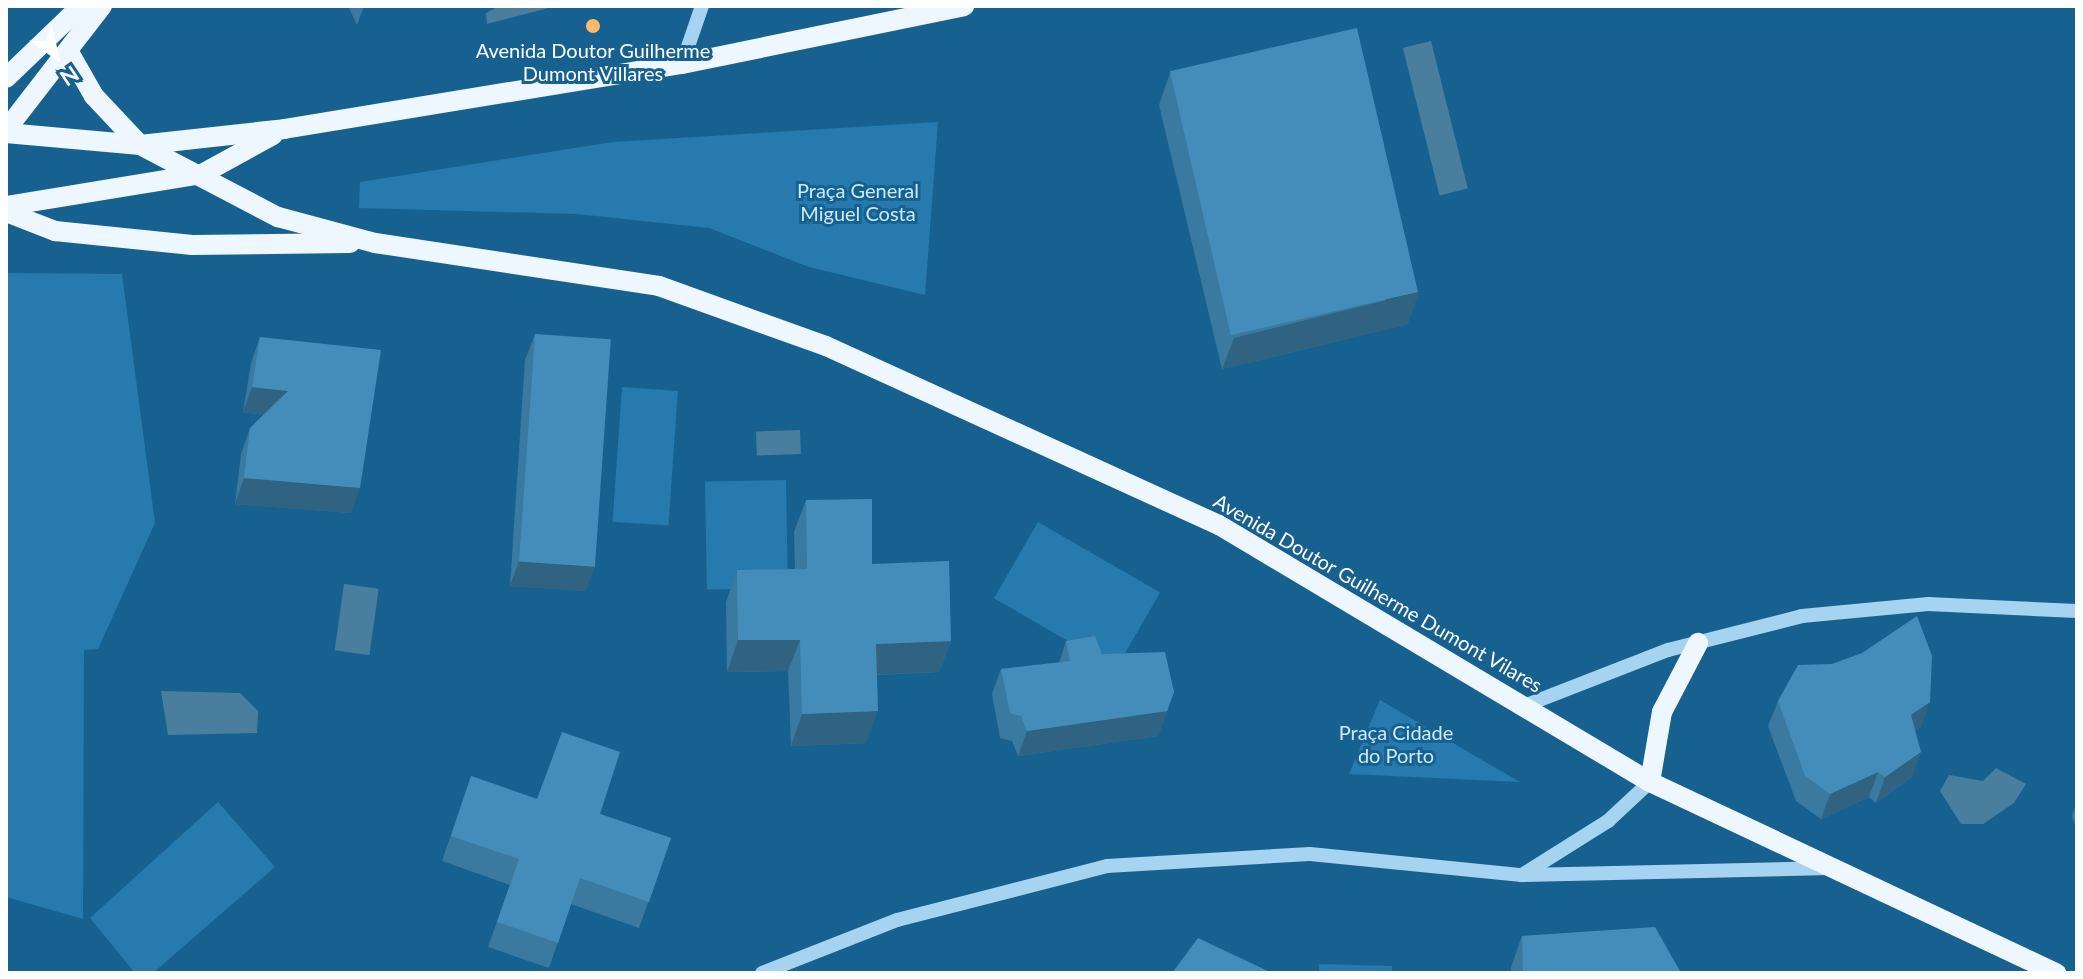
<!DOCTYPE html>
<html>
<head>
<meta charset="utf-8">
<style>
	body { margin:0 }
	#map { position:relative; width:2083px; height:979px; overflow:hidden; background:#176191; font-family:Lato,sans-serif }
	div>[style] { position:absolute }
	[style*='--x'] { left:calc(var(--x)*1px); top:calc(var(--y)*1px); width:calc(var(--w)*1px); rotate:calc(var(--a)*1deg) }
	.green>* { inset:0; background:#267aad; transform-origin:0 0 }
	.water>* { inset:0; background:#497e9f; transform-origin:0 0 }
	.minor>* { height:14px; margin:-7px; padding:0 7px; transform-origin:7px; border-radius:7px; background:#a5d3f0 }
	.major>* { height:20px; margin:-10px; padding:0 10px; transform-origin:10px; border-radius:10px; background:#eef7ff }
	.wall>* { inset:0; background:#3a79a0 }
	.shaded-wall>* { inset:0; background:#306382 }
	.building>* { inset:0; background:#448dba; transform-origin:0 0 }
	.dots>* { width:22px; height:22px; translate:-50% -50%; box-sizing:border-box; border:4px solid #176191; border-radius:50% }
	span { translate:-50% -50%; white-space:nowrap; text-align:center; line-height:1.15; -webkit-text-stroke:6px #176191; paint-order:stroke }
	.poi-label { font-size:20px; color:#fff }
	.park-label { font-size:20px; color:#cbe9fb }
	.street-label { font-size:20px; color:#fff }
	.frame { position:absolute; inset:0; border:8px solid #fff; pointer-events:none }
	.north { position:absolute; left:16px; top:16px; width:80px; height:80px; -webkit-text-stroke:6px #176191; paint-order:stroke; rotate:146deg; font-size:22px; font-weight:700; line-height:32px; text-align:center; color:#fff }
	.north::after { content:''; display:block; margin:auto; width:28px; height:36px; background:#fff; clip-path:polygon(50% 0,100% 100%,50% 72%,0 100%) }
</style>
</head>
<body>
<div id="map">
	<div class="green">
		<div style="clip-path:polygon(938px 122px,925px 295px,809px 267px,709px 228px,577px 214px,359px 208px,360px 182px,613px 142px)"></div>
		<div style="clip-path:polygon(6px 273px,122px 274px,155px 523px,98px 649px,84px 650px,83px 919px,6px 897px)"></div>
		<div style="left:622px;top:387px;width:56px;height:135px;rotate:4deg"></div>
		<div style="left:786px;top:480px;width:108px;height:81px;rotate:89deg"></div>
		<div style="left:1038px;top:522px;width:141px;height:88px;rotate:30deg"></div>
		<div style="clip-path:polygon(1380px 700px,1482px 760px,1520px 782px,1349px 774px)"></div>
		<div style="clip-path:polygon(218px 802px,275px 867px,153px 973px,135px 973px,90px 918px)"></div>
		<div style="clip-path:polygon(1319px 964px,1392px 966px,1392px 973px,1319px 973px)"></div>
	</div>
	<div class="water">
		<div style="clip-path:polygon(499px 6px,556px 6px,487px 24px,486px 13px)"></div>
		<div style="left:1431px;top:41px;width:152px;height:29px;rotate:76deg"></div>
		<div style="left:800px;top:430px;width:24px;height:44px;rotate:88deg"></div>
		<div style="left:344px;top:584px;width:35px;height:67px;rotate:8deg"></div>
		<div style="clip-path:polygon(161px 691px,240px 693px,258px 711px,257px 733px,168px 735px)"></div>
		<div style="clip-path:polygon(1996px 768px,2026px 784px,2014px 803px,1983px 824px,1961px 824px,1940px 791px,1949px 775px,1983px 781px)"></div>
	</div>
	<div class="minor">
		<div style="--x:682;--y:64;--w:61;--a:-71"></div>
		<div style="--x:1524;--y:706;--w:155;--a:-21.3"></div>
		<div style="--x:1668;--y:650;--w:138;--a:-14.2"></div>
		<div style="--x:1802;--y:616;--w:127;--a:-5.4"></div>
		<div style="--x:1928;--y:604;--w:149;--a:2.7"></div>
		<div style="--x:1522;--y:875;--w:102;--a:-32.1"></div>
		<div style="--x:1608;--y:821;--w:57;--a:-42.9"></div>
		<div style="--x:762;--y:973;--w:145;--a:-21.4"></div>
		<div style="--x:897;--y:920;--w:217;--a:-14.4"></div>
		<div style="--x:1107;--y:866;--w:203;--a:-3.4"></div>
		<div style="--x:1310;--y:854;--w:213;--a:5.7"></div>
		<div style="--x:1522;--y:875;--w:307;--a:-1.3"></div>
	</div>
	<div class="major">
		<div style="--x:70;--y:54;--w:48;--a:60.3"></div>
		<div style="--x:94;--y:96;--w:67;--a:46.8"></div>
		<div style="--x:140;--y:145;--w:156;--a:27.6"></div>
		<div style="--x:278;--y:217;--w:100;--a:15"></div>
		<div style="--x:375;--y:243;--w:287;--a:8.6"></div>
		<div style="--x:659;--y:286;--w:177;--a:19.8"></div>
		<div style="--x:826;--y:346;--w:432;--a:24.5"></div>
		<div style="--x:1219;--y:525;--w:502;--a:30.81"></div>
		<div style="--x:1650;--y:782;--w:449;--a:25.2"></div>
		<div style="--x:6;--y:78;--w:104;--a:-43.8"></div>
		<div style="--x:6;--y:130;--w:157;--a:-52.3"></div>
		<div style="--x:6;--y:133;--w:135;--a:5.1"></div>
		<div style="--x:140;--y:145;--w:145;--a:-6.3"></div>
		<div style="--x:284;--y:129;--w:403;--a:-9.3"></div>
		<div style="--x:682;--y:64;--w:288;--a:-11.6"></div>
		<div style="--x:6;--y:206;--w:199;--a:-9.3"></div>
		<div style="--x:202;--y:174;--w:81;--a:-28.8"></div>
		<div style="--x:6;--y:212;--w:53;--a:21.2"></div>
		<div style="--x:55;--y:231;--w:138;--a:5.8"></div>
		<div style="--x:192;--y:245;--w:158;--a:-0.7"></div>
		<div style="--x:1650;--y:782;--w:71;--a:-80.3"></div>
		<div style="--x:1662;--y:712;--w:78;--a:-62.4"></div>
	</div>
	<div class="wall">
		<div style="clip-path:polygon(348px 6px,364px 6px,357px 25px)"></div>
		<div style="clip-path:polygon(1170px 73px,1408px 324px,1222px 369px,1159px 105px)"></div>
		<div style="clip-path:polygon(535px 334px,586px 591px,510px 586px,525px 360px)"></div>
		<div style="clip-path:polygon(260px 337px,351px 513px,235px 504px,241px 454px,250px 428px,264px 415px,243px 412px,251px 363px)"></div>
		<div style="clip-path:polygon(806px 500px,951px 641px,939px 672px,877px 675px,866px 743px,791px 746px,788px 671px,727px 672px,726px 602px,737px 570px,795px 569px,794px 532px)"></div>
		<div style="clip-path:polygon(1066px 641px,1102px 654px,1174px 692px,1158px 736px,1018px 756px,1012px 741px,1000px 738px,992px 694px,1001px 669px,1059px 663px)"></div>
		<div style="clip-path:polygon(1778px 701px,1921px 727px,1915px 731px,1912px 777px,1876px 803px,1869px 797px,1821px 819px,1796px 801px,1768px 726px)"></div>
		<div style="clip-path:polygon(471px 776px,537px 799px,600px 814px,671px 838px,639px 928px,571px 904px,549px 968px,488px 947px,510px 885px,442px 861px)"></div>
		<div style="clip-path:polygon(2077px 801px,2077px 831px,2072px 816px)"></div>
		<div style="clip-path:polygon(1522px 936px,1681px 973px,1511px 973px,1511px 967px)"></div>
	</div>
	<div class="shaded-wall">
		<div style="clip-path:polygon(1419px 292px,1408px 324px,1222px 369px,1234px 338px)"></div>
		<div style="clip-path:polygon(252px 387px,288px 391px,278px 417px,243px 412px)"></div>
		<div style="clip-path:polygon(244px 478px,360px 488px,351px 513px,235px 504px)"></div>
		<div style="clip-path:polygon(519px 561px,595px 566px,586px 591px,510px 586px)"></div>
		<div style="clip-path:polygon(738px 640px,800px 640px,788px 671px,727px 672px)"></div>
		<div style="clip-path:polygon(951px 641px,939px 672px,865px 675px,876px 644px)"></div>
		<div style="clip-path:polygon(1930px 702px,1921px 727px,1902px 740px,1911px 715px)"></div>
		<div style="clip-path:polygon(878px 711px,866px 743px,791px 746px,802px 714px)"></div>
		<div style="clip-path:polygon(1167px 711px,1158px 736px,1018px 756px,1027px 731px)"></div>
		<div style="clip-path:polygon(1921px 752px,1912px 777px,1876px 803px,1885px 777px)"></div>
		<div style="clip-path:polygon(1878px 772px,1869px 797px,1821px 819px,1830px 794px)"></div>
	</div>
	<div class="building">
		<div style="left:1357px;top:28px;width:271px;height:192px;rotate:77deg"></div>
		<div style="left:535px;top:334px;width:76px;height:228px;rotate:4deg"></div>
		<div style="clip-path:polygon(260px 337px,381px 350px,360px 488px,244px 478px,250px 428px,288px 391px,252px 387px)"></div>
		<div style="clip-path:polygon(872px 499px,872px 564px,949px 561px,951px 641px,876px 644px,878px 711px,802px 714px,800px 640px,738px 640px,737px 570px,807px 569px,806px 500px)"></div>
		<div style="clip-path:polygon(1917px 616px,1932px 656px,1930px 702px,1911px 715px,1921px 752px,1885px 777px,1878px 772px,1830px 794px,1805px 776px,1778px 701px,1798px 665px,1832px 664px,1862px 653px)"></div>
		<div style="clip-path:polygon(1095px 636px,1102px 654px,1165px 652px,1174px 692px,1167px 711px,1027px 731px,1021px 716px,1010px 713px,1001px 669px,1070px 661px,1066px 641px)"></div>
		<div style="clip-path:polygon(562px 732px,620px 752px,600px 814px,671px 838px,649px 902px,580px 878px,558px 943px,497px 922px,519px 859px,451px 836px,471px 776px,537px 799px)"></div>
		<div style="clip-path:polygon(1655px 927px,1681px 973px,1523px 973px,1522px 936px)"></div>
		<div style="clip-path:polygon(1198px 938px,1272px 973px,1172px 973px)"></div>
	</div>
	<div class="dots">
		<div style="left:593px;top:26px;background:#ffb864"></div>
	</div>
	<div class="poi-label">
		<span style="left:593px;top:62px">Avenida Doutor Guilherme<br>Dumont Villares</span>
	</div>
	<div class="park-label">
		<span style="left:858px;top:202px">Praça General<br>Miguel Costa</span>
		<span style="left:1396px;top:744px">Praça Cidade<br>do Porto</span>
	</div>
	<div class="street-label">
		<span style="left:1378px;top:593px;rotate:30deg">Avenida Doutor Guilherme Dumont Vilares</span>
	</div>
	<div class="frame"></div>
	<div class="north">N</div>
</div>
</body>
</html>
